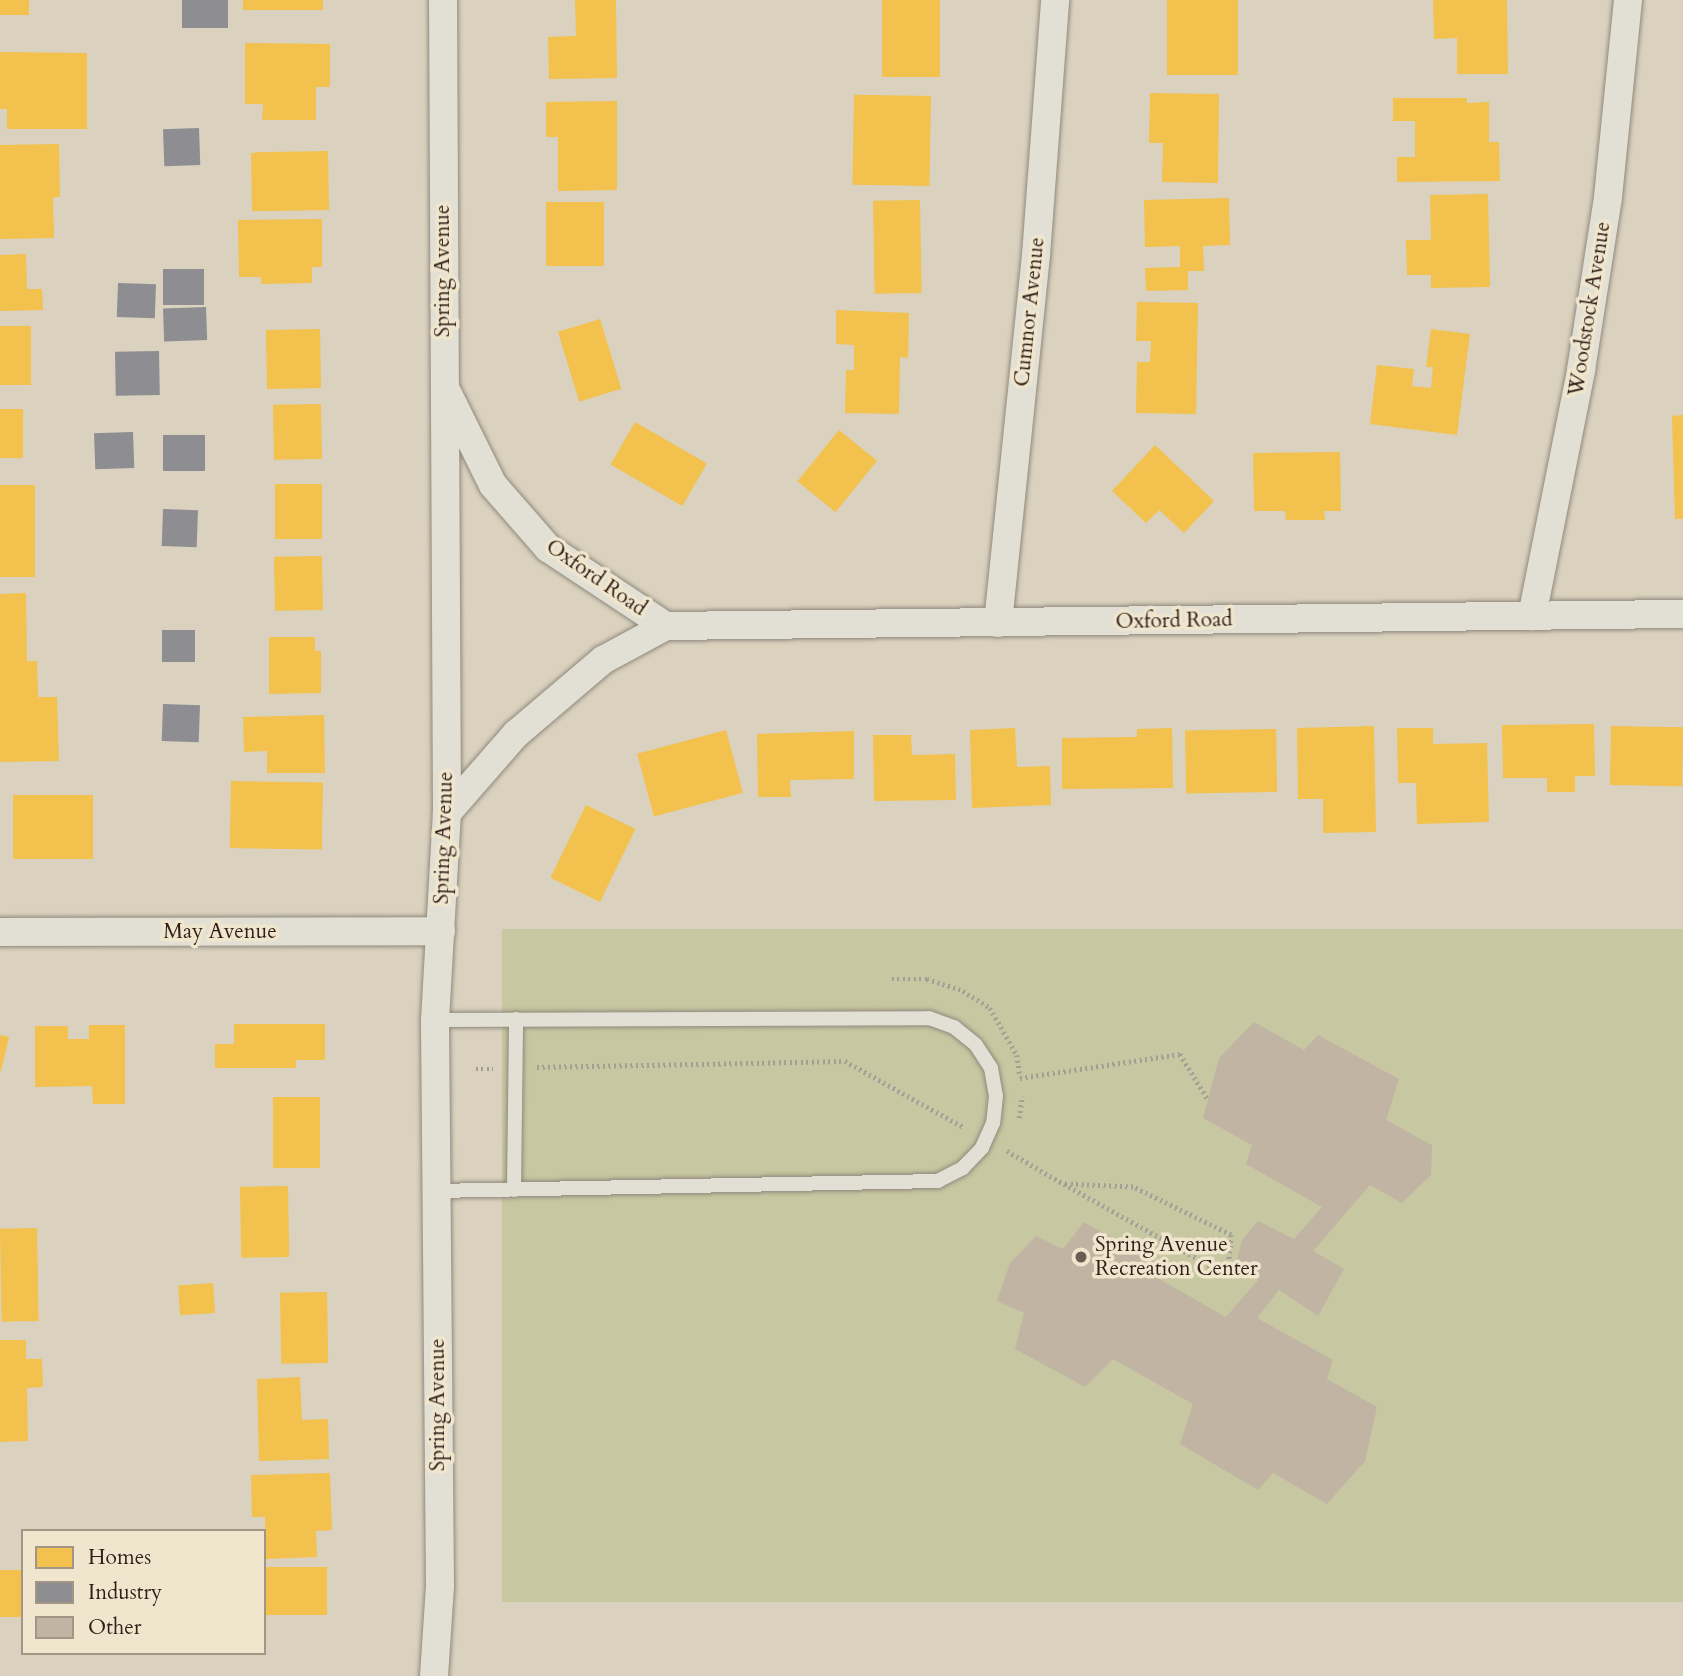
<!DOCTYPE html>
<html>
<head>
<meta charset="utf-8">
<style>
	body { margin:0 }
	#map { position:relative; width:1683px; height:1676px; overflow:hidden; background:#dad2be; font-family:Cardo,serif }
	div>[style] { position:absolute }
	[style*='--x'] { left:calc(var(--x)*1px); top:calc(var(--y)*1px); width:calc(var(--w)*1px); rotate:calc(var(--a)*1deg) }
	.green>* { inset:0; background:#c7c7a1; transform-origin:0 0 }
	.homes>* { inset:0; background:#f2c14e; transform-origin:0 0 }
	.industry>* { inset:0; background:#8d8d92; transform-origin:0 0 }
	.building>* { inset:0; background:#c2b4a3 }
	.path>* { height:4.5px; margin-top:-2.25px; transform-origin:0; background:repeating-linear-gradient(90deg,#a39e96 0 2px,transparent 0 5.5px) }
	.roads { filter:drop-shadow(0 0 2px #90897d) drop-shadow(0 0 2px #90897d) }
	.lane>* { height:14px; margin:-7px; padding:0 7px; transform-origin:7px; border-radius:7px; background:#e2dfd4 }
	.street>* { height:28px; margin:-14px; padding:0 14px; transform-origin:14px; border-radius:14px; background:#e2dfd4 }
	.dots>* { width:19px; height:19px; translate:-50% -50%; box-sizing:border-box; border:4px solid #efe6cd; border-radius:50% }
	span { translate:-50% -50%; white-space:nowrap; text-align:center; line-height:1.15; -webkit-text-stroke:7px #efe6cd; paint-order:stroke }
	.street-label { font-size:21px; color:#311e18 }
	.poi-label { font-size:21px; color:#311e18 }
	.left { translate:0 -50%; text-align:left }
	.legend { position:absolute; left:21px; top:1529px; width:245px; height:126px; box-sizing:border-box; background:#efe6cd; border:2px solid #a39685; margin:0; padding:9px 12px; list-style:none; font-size:21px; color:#311e18 }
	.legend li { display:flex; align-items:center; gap:14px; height:35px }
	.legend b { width:35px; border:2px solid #a39685 }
</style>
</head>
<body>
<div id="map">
	<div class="green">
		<div style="left:1683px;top:929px;width:673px;height:1181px;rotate:90deg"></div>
	</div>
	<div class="homes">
		<div style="left:0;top:0;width:29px;height:15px"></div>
		<div style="left:243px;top:0;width:80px;height:10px"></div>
		<div style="clip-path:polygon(575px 0,616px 0,617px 78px,549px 79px,548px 37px,576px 36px)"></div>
		<div style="left:882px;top:0;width:58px;height:77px"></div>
		<div style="left:1167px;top:0;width:71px;height:75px"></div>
		<div style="clip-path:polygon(1433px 0,1507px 0,1508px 74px,1457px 74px,1457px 38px,1434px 39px)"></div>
		<div style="clip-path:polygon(245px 43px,330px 44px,330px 87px,316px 87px,316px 120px,262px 120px,263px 104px,245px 104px)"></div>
		<div style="clip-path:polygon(0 52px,87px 53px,87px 129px,7px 129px,7px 109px,0 109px)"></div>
		<div style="clip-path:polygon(1150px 93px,1219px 94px,1218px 183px,1162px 182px,1163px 143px,1149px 143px)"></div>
		<div style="left:931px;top:96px;width:90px;height:77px;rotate:91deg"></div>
		<div style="clip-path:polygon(1393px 98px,1467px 98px,1467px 103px,1489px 102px,1489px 142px,1499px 142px,1500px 181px,1397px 182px,1397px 157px,1415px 157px,1415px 121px,1393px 121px)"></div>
		<div style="clip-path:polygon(617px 101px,617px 190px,558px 191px,558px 137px,546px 137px,546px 102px)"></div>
		<div style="clip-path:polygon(59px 144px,60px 197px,53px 197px,54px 238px,0 239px,0 145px)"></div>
		<div style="left:328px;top:151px;width:59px;height:77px;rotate:89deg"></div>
		<div style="clip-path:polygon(1488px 194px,1490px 287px,1431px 288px,1431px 275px,1407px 275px,1406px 240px,1431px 240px,1430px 195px)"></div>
		<div style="clip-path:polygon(1229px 198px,1230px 245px,1203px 246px,1204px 271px,1188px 271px,1188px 290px,1146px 291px,1145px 268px,1180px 267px,1180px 246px,1145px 247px,1144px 200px)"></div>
		<div style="left:920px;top:200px;width:93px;height:47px;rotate:89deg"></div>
		<div style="left:546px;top:202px;width:58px;height:64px"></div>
		<div style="clip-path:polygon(322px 219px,322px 267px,312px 267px,312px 283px,261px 284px,261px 277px,239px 277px,238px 220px)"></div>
		<div style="clip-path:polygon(26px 254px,27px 289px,42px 289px,43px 310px,0 311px,0 255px)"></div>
		<div style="clip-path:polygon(1137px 302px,1198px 303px,1196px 414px,1136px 413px,1137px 362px,1150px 362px,1151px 341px,1136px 341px)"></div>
		<div style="clip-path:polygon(836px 310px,909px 313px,908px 358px,900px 357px,899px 414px,845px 413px,846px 370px,854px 370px,854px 345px,836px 344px)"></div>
		<div style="left:600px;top:319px;width:73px;height:44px;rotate:73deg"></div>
		<div style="left:0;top:326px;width:31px;height:59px"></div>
		<div style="left:320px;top:329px;width:59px;height:54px;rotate:89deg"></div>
		<div style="clip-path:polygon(1431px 329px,1470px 334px,1457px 435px,1370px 424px,1377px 365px,1414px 369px,1412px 386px,1431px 388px,1433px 367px,1426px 367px)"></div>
		<div style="left:321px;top:404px;width:55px;height:48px;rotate:89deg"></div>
		<div style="left:0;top:409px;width:23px;height:49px"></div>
		<div style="clip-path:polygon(1683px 415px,1683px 519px,1675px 519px,1672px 416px)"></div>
		<div style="left:635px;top:422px;width:83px;height:49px;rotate:30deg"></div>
		<div style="left:839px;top:430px;width:49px;height:66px;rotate:39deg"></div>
		<div style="clip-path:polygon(1155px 445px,1214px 501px,1184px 533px,1159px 510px,1146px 523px,1112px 491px)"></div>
		<div style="clip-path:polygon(1340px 452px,1341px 511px,1324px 511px,1325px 520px,1286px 520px,1285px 511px,1254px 511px,1253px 453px)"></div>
		<div style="left:275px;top:484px;width:47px;height:55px"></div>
		<div style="left:0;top:485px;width:35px;height:92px"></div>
		<div style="left:322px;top:556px;width:54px;height:48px;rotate:89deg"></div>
		<div style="clip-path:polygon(26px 593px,27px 661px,37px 661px,38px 697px,57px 697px,59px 761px,0 762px,0 594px)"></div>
		<div style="clip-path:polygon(269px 637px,315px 637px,315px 651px,321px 651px,321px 693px,269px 694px)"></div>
		<div style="clip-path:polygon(324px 715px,325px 773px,267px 773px,267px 751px,244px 752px,243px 717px)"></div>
		<div style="clip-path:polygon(1594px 724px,1595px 776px,1575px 776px,1575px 792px,1547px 792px,1547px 778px,1503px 778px,1502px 725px)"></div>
		<div style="clip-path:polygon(1374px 726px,1376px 832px,1323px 833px,1323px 799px,1298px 799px,1297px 728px)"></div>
		<div style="left:1611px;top:726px;width:72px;height:59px;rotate:1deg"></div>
		<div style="clip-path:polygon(1015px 728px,1017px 767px,1050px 766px,1051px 805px,972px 808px,970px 730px)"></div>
		<div style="clip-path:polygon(1172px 728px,1173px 788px,1062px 789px,1062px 738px,1137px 737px,1137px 729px)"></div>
		<div style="clip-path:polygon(1397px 728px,1433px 728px,1433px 744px,1487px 743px,1489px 822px,1417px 824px,1416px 783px,1398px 783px)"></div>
		<div style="left:1276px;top:729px;width:63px;height:91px;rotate:89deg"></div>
		<div style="left:726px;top:730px;width:65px;height:92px;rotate:75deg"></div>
		<div style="clip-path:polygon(854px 731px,854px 779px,790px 780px,791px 797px,758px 797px,757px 734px)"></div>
		<div style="clip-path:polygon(873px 735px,911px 735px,912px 755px,955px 754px,956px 800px,874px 801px)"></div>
		<div style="left:231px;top:781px;width:92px;height:67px;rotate:1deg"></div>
		<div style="left:13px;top:795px;width:80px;height:64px"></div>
		<div style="left:586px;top:805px;width:55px;height:81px;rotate:26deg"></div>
		<div style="clip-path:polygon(234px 1024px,325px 1024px,325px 1060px,296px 1060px,296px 1068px,215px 1068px,215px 1044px,234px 1044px)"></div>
		<div style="clip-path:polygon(89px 1025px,125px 1025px,125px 1104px,93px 1104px,92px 1086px,35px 1087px,35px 1026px,68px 1026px,68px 1039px,89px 1039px)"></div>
		<div style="clip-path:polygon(0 1035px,9px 1037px,1px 1071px,0 1071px)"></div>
		<div style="left:273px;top:1097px;width:47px;height:71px"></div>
		<div style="left:288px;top:1186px;width:71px;height:48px;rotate:89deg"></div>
		<div style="left:37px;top:1228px;width:93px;height:37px;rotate:89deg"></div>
		<div style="left:213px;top:1283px;width:30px;height:35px;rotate:86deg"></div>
		<div style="left:327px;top:1292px;width:71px;height:47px;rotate:89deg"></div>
		<div style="clip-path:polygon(0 1340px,26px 1340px,26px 1359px,42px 1359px,43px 1387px,27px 1388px,28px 1441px,0 1442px)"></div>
		<div style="clip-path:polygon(300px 1377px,302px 1420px,328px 1419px,329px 1459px,259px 1461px,257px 1379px)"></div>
		<div style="clip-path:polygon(330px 1473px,332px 1530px,316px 1531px,317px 1557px,266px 1559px,265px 1517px,252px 1517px,251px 1475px)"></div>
		<div style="left:327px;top:1567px;width:48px;height:63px;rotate:90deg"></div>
		<div style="left:0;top:1570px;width:21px;height:47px"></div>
	</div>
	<div class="industry">
		<div style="left:182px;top:0;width:46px;height:28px"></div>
		<div style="left:199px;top:128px;width:37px;height:36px;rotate:88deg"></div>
		<div style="left:163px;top:269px;width:41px;height:36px"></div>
		<div style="left:118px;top:283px;width:38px;height:34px;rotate:2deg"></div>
		<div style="left:206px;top:307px;width:33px;height:43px;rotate:88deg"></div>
		<div style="left:159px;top:351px;width:44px;height:44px;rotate:89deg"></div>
		<div style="left:133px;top:432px;width:36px;height:39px;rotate:88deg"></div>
		<div style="left:163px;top:435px;width:42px;height:36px"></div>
		<div style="left:163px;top:509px;width:35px;height:37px;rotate:2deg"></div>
		<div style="left:162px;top:630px;width:33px;height:32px"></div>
		<div style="left:163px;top:704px;width:37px;height:37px;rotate:2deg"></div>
	</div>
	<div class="building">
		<div style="clip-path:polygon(1254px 1022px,1304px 1050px,1318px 1035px,1399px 1079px,1386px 1120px,1432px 1145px,1431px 1175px,1402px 1203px,1370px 1185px,1313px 1251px,1344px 1269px,1318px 1316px,1279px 1290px,1257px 1318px,1333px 1360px,1327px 1379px,1377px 1407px,1365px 1461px,1327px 1504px,1273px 1473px,1258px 1490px,1180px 1444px,1193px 1404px,1113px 1359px,1085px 1387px,1015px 1349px,1024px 1313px,997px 1301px,1010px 1263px,1036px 1236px,1063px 1249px,1084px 1222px,1158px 1263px,1154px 1276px,1226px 1317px,1258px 1280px,1235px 1267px,1242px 1240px,1258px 1221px,1294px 1239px,1322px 1207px,1246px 1164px,1252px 1145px,1203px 1118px,1219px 1058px)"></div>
	</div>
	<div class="path">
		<div style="--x:892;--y:979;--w:35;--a:0"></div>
		<div style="--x:927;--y:979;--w:38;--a:18"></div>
		<div style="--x:963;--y:991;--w:32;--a:32"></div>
		<div style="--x:990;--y:1008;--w:54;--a:60.1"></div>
		<div style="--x:1017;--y:1055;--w:22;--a:82"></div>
		<div style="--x:537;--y:1067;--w:308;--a:-1.1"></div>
		<div style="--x:845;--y:1061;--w:137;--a:29.2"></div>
		<div style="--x:476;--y:1069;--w:17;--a:0"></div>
		<div style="--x:1020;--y:1078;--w:162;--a:-8.5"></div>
		<div style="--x:1180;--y:1054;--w:52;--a:58.5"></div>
		<div style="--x:1019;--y:1118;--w:22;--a:-82"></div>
		<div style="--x:1007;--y:1151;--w:66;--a:30.1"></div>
		<div style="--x:1064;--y:1184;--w:187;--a:29.2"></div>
		<div style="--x:1227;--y:1275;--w:40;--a:-84.3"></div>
		<div style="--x:1231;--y:1235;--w:109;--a:-153.9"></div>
		<div style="--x:1133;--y:1187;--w:69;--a:-177.5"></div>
	</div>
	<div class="roads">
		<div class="lane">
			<div style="--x:435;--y:1020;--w:494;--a:-0.2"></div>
			<div style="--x:929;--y:1018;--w:27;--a:20"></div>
			<div style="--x:954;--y:1027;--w:28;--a:39"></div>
			<div style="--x:976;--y:1045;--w:27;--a:57"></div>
			<div style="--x:991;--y:1068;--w:28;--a:80"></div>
			<div style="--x:996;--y:1096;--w:27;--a:96"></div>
			<div style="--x:993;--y:1123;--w:27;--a:114"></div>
			<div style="--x:982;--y:1148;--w:28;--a:134"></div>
			<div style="--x:963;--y:1168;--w:28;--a:153"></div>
			<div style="--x:938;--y:1181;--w:502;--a:178.86"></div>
			<div style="--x:514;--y:1190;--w:171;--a:-89.3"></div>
		</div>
		<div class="street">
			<div style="--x:445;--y:388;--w:108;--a:63.7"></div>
			<div style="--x:493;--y:485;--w:84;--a:48.9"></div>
			<div style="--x:548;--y:548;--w:141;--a:33.5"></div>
			<div style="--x:1532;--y:616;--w:251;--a:-78.7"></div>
			<div style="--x:1581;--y:370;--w:175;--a:-81.1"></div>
			<div style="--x:1608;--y:197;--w:198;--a:-84.2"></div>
			<div style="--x:998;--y:623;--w:370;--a:-84.1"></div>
			<div style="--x:1036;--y:255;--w:256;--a:-85.7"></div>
			<div style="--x:447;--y:813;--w:105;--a:-48.9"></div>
			<div style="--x:516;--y:734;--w:114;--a:-40.4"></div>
			<div style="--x:603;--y:660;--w:72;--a:-28.4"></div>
			<div style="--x:666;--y:626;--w:1017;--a:-0.68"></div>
			<div style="--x:0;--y:932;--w:441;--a:-0.1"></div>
			<div style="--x:434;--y:1676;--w:90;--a:-86.2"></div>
			<div style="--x:440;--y:1586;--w:566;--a:-90.51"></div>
			<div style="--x:435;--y:1020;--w:207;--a:-86.7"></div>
			<div style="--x:447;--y:813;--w:813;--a:-90.28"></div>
		</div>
	</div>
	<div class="dots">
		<div style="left:1081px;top:1257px;background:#6c5d52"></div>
	</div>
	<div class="street-label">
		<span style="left:443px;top:271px;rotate:-90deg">Spring Avenue</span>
		<span style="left:1590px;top:309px;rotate:-81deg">Woodstock Avenue</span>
		<span style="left:1030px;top:312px;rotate:-84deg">Cumnor Avenue</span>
		<span style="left:596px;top:578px;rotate:35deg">Oxford Road</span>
		<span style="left:1174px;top:621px;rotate:-1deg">Oxford Road</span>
		<span style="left:444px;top:838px;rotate:-88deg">Spring Avenue</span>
		<span style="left:220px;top:932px">May Avenue</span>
		<span style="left:438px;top:1405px;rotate:-90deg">Spring Avenue</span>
	</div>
	<div class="poi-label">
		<span class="left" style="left:1095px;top:1257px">Spring Avenue<br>Recreation Center</span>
	</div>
	<ul class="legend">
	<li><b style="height:19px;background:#f2c14e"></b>Homes</li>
	<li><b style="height:19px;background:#8d8d92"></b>Industry</li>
	<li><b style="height:19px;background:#c2b4a3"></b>Other</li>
	</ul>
</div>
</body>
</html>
